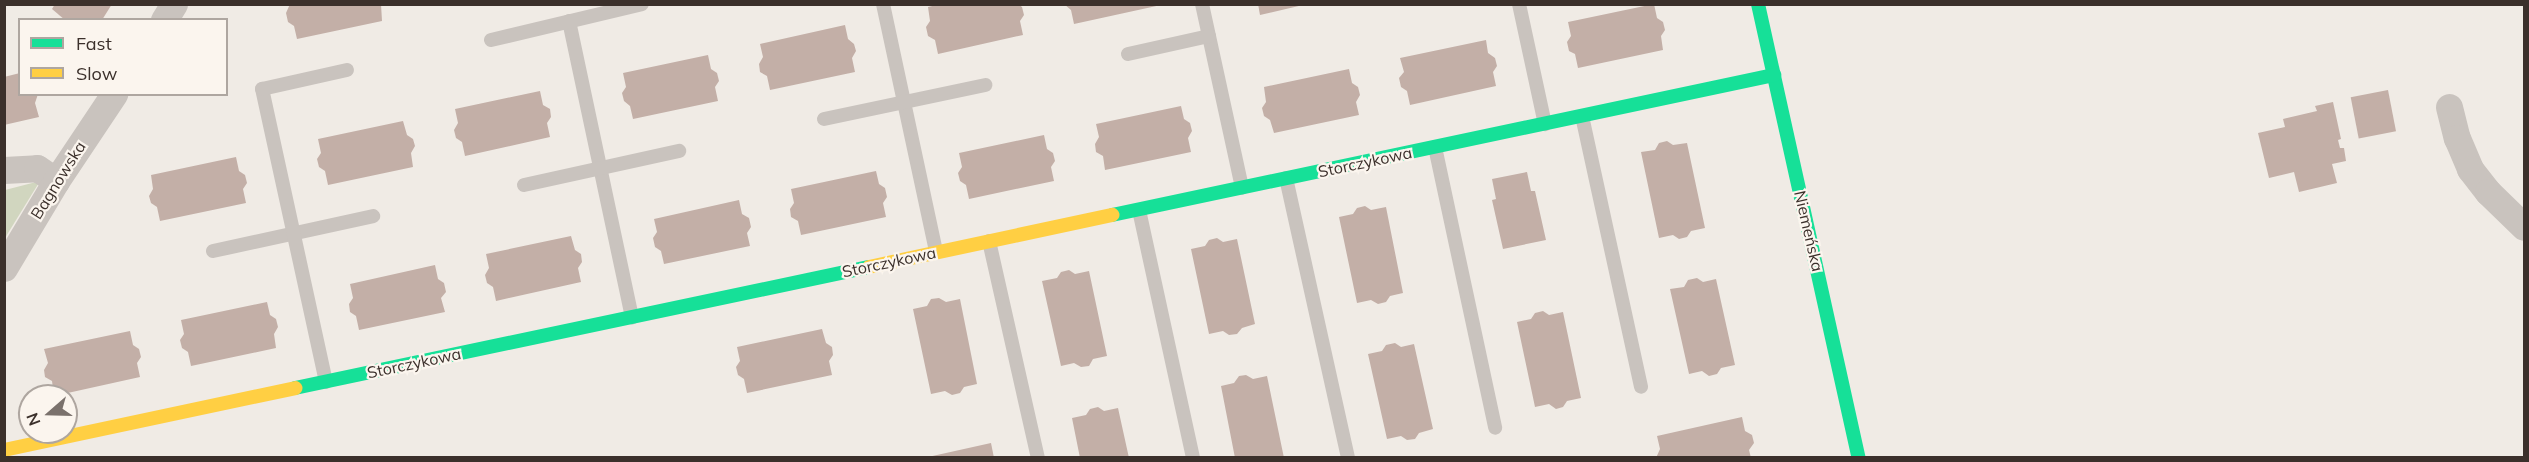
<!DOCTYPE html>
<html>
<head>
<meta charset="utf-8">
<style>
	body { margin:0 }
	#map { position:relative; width:2529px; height:462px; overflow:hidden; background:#f0ebe5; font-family:Mulish,sans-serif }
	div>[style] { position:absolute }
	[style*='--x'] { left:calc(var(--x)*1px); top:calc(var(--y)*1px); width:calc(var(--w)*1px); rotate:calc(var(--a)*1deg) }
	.green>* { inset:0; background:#d1d6bf }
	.building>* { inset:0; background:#c3afa7; transform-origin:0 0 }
	.lane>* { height:14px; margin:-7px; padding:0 7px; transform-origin:7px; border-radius:7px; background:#c9c3be }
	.street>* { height:27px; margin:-13.5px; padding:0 13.5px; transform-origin:13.5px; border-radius:13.5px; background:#c9c3be }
	.fast>* { height:14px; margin:-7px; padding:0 7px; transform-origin:7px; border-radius:7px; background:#16e098 }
	.slow>* { height:14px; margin:-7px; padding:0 7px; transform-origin:7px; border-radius:7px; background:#ffcf43 }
	span { translate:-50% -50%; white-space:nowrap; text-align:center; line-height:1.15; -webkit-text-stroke:4.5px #fbf5ee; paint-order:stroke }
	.street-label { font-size:16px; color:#3b302b }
	.frame { position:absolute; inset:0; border:6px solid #3b302b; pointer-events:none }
	.legend { position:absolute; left:18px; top:18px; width:210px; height:78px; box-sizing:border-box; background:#fbf5ee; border:2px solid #aea6a0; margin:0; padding:8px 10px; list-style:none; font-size:18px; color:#3b302b }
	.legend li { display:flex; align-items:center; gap:12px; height:30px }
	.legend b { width:30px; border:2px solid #aea6a0 }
	.north { position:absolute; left:18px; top:384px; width:60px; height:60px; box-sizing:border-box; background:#fbf5ee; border:2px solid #aea6a0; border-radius:50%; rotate:250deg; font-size:16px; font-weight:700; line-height:24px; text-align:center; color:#3b302b }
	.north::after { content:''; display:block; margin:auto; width:21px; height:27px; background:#7a716c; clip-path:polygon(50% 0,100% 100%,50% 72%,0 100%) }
</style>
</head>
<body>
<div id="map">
	<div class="green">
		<div style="clip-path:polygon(40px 181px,5px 238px,5px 190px)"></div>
	</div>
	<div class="building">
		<div style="clip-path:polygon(55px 4px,112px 4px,102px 20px,65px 20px,52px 9px)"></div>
		<div style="clip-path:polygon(290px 4px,381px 4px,382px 21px,297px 39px,294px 26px,288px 22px,286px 13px)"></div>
		<div style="clip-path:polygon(941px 4px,1018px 4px,1022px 7px,1024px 15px,1020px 21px,1023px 35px,938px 54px,935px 40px,928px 36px,926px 27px,930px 21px,928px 7px)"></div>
		<div style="clip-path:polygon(1064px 4px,1161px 4px,1161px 5px,1074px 24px,1071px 10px)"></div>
		<div style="clip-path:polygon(1258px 4px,1302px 4px,1303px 5px,1260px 15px)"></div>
		<div style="clip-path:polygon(1654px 4px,1657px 18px,1663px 22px,1665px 30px,1661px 36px,1663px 50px,1578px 68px,1575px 54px,1569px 51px,1567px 42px,1571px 36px,1568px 22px)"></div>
		<div style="clip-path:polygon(845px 25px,848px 39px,854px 44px,856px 51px,852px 58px,855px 72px,770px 90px,767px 76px,760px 72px,759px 64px,763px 57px,760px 44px)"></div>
		<div style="clip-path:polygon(1486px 40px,1488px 53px,1495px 58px,1497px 66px,1493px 72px,1496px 86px,1410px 105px,1407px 91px,1401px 87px,1399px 78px,1404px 72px,1400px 58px)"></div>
		<div style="clip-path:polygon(708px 55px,711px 69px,717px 73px,719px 81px,715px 87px,718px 101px,633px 119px,630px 106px,624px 101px,622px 93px,626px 87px,623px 73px)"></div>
		<div style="clip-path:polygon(1349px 69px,1352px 83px,1358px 87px,1360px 95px,1356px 102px,1359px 115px,1274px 133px,1270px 120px,1264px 116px,1262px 108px,1266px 102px,1264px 87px)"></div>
		<div style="clip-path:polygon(20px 73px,20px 94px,38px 94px,35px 103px,39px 117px,4px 125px,4px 77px)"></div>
		<div style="left:2388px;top:90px;width:42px;height:38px;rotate:79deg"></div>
		<div style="clip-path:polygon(540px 91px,543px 105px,550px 109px,551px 117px,547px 123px,550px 137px,465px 156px,462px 142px,456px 138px,454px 130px,458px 123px,455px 109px)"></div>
		<div style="clip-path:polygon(2333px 102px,2341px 139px,2338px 140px,2340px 148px,2344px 148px,2346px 161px,2332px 164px,2337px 183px,2299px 192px,2294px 172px,2269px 178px,2258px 133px,2285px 127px,2283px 119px,2317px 111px,2315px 106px)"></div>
		<div style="clip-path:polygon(1181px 106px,1184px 119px,1190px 123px,1192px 131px,1188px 138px,1191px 152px,1105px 170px,1103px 156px,1096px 152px,1095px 144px,1099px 137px,1096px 124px)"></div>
		<div style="clip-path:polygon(403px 121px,407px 135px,413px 139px,415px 146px,411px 153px,413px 167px,328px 185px,325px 171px,319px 167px,317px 159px,321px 153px,318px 139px)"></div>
		<div style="clip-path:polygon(1044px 135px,1047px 149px,1053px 153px,1055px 161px,1051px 167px,1054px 181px,969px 199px,966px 185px,960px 181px,958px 173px,962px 167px,959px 153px)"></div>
		<div style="clip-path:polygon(1667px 141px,1673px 145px,1687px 143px,1705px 228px,1691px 231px,1687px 237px,1679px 239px,1673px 235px,1659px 238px,1641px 152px,1655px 150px,1659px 143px)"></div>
		<div style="clip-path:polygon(236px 157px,239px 171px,245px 175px,247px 183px,243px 189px,246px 203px,160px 221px,157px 207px,151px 203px,149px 196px,153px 189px,151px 175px)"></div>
		<div style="clip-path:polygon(876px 171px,879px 184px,885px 188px,887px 197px,883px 203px,886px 217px,801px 235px,798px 221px,791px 217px,790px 209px,794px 203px,791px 189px)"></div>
		<div style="clip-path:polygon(1527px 172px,1531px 191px,1535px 191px,1546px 240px,1503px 249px,1492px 200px,1496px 199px,1492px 179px)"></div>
		<div style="clip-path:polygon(739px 200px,742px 214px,749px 218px,751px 227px,747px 233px,750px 246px,664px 264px,661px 251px,655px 247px,653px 238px,657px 232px,654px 219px)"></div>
		<div style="clip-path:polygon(1365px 206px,1371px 210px,1386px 207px,1403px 293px,1390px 296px,1386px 302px,1378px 304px,1371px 300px,1357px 303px,1339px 217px,1353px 214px,1357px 208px)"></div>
		<div style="clip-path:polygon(571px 236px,575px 250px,581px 254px,582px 262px,578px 268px,581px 282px,496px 301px,493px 287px,487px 283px,485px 275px,489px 268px,486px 254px)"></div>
		<div style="clip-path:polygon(1217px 238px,1223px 242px,1237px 239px,1255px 324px,1242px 328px,1237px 334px,1229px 335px,1223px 331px,1209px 334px,1191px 249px,1205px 246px,1209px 240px)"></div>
		<div style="clip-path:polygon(435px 265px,438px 279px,444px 283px,446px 292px,441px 298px,445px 312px,359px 330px,356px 316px,350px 312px,349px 304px,353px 298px,350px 284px)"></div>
		<div style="clip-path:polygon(1069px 270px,1075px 274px,1089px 271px,1107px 356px,1093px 359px,1089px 366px,1081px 367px,1074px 363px,1061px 366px,1042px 281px,1057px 278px,1061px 272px)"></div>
		<div style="clip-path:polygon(1697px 278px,1703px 282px,1716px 279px,1735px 365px,1721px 368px,1717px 374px,1709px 376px,1702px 371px,1689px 374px,1670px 289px,1684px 287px,1688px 280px)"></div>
		<div style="clip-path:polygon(939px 298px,946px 302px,960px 299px,977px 384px,964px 387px,960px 393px,952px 395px,945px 391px,931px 394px,913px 309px,927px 306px,931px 299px)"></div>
		<div style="clip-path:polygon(267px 302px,270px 315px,276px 319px,278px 327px,274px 334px,276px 348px,191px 366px,188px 352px,182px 348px,180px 340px,184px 334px,181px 320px)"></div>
		<div style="clip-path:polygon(1543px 311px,1549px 315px,1563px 312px,1581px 398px,1567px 401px,1563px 407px,1556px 409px,1549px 404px,1535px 407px,1517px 322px,1531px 319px,1535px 313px)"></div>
		<div style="clip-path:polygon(822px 329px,826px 343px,832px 347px,833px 355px,829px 361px,832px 375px,747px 393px,744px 379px,738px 375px,736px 367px,740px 361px,737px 347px)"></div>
		<div style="clip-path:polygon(130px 331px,133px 345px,139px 349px,141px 357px,137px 363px,140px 377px,54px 396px,52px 381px,45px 377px,44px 370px,48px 363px,44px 349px)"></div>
		<div style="clip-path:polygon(1395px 343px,1401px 347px,1414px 344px,1433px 429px,1419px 433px,1415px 439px,1407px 440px,1401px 436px,1387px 439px,1368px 354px,1382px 351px,1386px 345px)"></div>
		<div style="clip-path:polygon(1246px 375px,1253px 379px,1267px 376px,1284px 458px,1235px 458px,1221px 386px,1234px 383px,1239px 376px)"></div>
		<div style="clip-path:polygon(1098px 407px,1104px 411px,1118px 408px,1129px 458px,1080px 458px,1072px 418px,1086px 415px,1090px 409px)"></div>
		<div style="clip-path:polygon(1742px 417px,1745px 431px,1752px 435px,1754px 443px,1749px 450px,1751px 458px,1656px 458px,1660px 449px,1657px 436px)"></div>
		<div style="clip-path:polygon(991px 443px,994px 458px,929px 458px,928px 457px)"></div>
	</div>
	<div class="lane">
		<div style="--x:883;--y:4;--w:254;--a:77.9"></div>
		<div style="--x:1202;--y:4;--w:188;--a:77.7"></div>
		<div style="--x:1519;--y:4;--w:123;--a:77.8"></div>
		<div style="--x:569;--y:21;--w:303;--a:78"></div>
		<div style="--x:491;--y:40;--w:155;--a:-13.4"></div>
		<div style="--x:1128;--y:54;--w:83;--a:-12.5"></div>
		<div style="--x:1582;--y:116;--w:277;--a:77.7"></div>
		<div style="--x:824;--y:119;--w:165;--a:-11.9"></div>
		<div style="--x:1435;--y:147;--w:287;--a:77.9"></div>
		<div style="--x:1286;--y:178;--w:287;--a:77.5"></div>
		<div style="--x:524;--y:185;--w:159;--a:-12.4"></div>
		<div style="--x:1139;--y:210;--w:254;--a:77.7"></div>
		<div style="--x:989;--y:241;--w:222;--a:77.3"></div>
		<div style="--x:213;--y:251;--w:164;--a:-12.3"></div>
		<div style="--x:326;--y:382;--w:300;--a:-102.3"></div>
		<div style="--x:262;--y:89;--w:87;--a:-12.6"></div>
	</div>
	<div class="street">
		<div style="--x:164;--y:20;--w:19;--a:-58"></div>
		<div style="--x:2449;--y:107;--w:32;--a:76"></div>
		<div style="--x:2457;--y:138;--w:34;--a:67"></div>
		<div style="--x:2470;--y:169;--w:29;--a:52"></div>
		<div style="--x:2488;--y:192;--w:50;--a:44.2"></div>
		<div style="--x:4;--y:170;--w:33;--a:-3"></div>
		<div style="--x:37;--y:168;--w:23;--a:34"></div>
		<div style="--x:4;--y:268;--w:101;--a:-59.1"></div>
		<div style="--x:56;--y:181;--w:105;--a:-56.3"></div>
	</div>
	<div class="fast">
		<div style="--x:1758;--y:4;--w:465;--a:77.5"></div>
		<div style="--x:1112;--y:215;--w:677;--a:-11.94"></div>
		<div style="--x:295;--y:388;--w:587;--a:-11.9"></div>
	</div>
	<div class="slow">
		<div style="--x:869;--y:267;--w:249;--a:-12.1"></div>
		<div style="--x:4;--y:450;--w:298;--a:-12"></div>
	</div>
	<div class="street-label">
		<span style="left:1365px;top:162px;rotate:-12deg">Storczykowa</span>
		<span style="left:58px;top:180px;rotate:-58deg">Bagnowska</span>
		<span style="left:1809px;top:231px;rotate:77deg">Niemeńska</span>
		<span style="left:889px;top:262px;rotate:-12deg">Storczykowa</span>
		<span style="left:414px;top:363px;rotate:-12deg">Storczykowa</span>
	</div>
	<div class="frame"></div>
	<ul class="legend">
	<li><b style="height:8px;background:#16e098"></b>Fast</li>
	<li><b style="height:8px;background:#ffcf43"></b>Slow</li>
	</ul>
	<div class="north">N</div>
</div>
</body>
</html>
